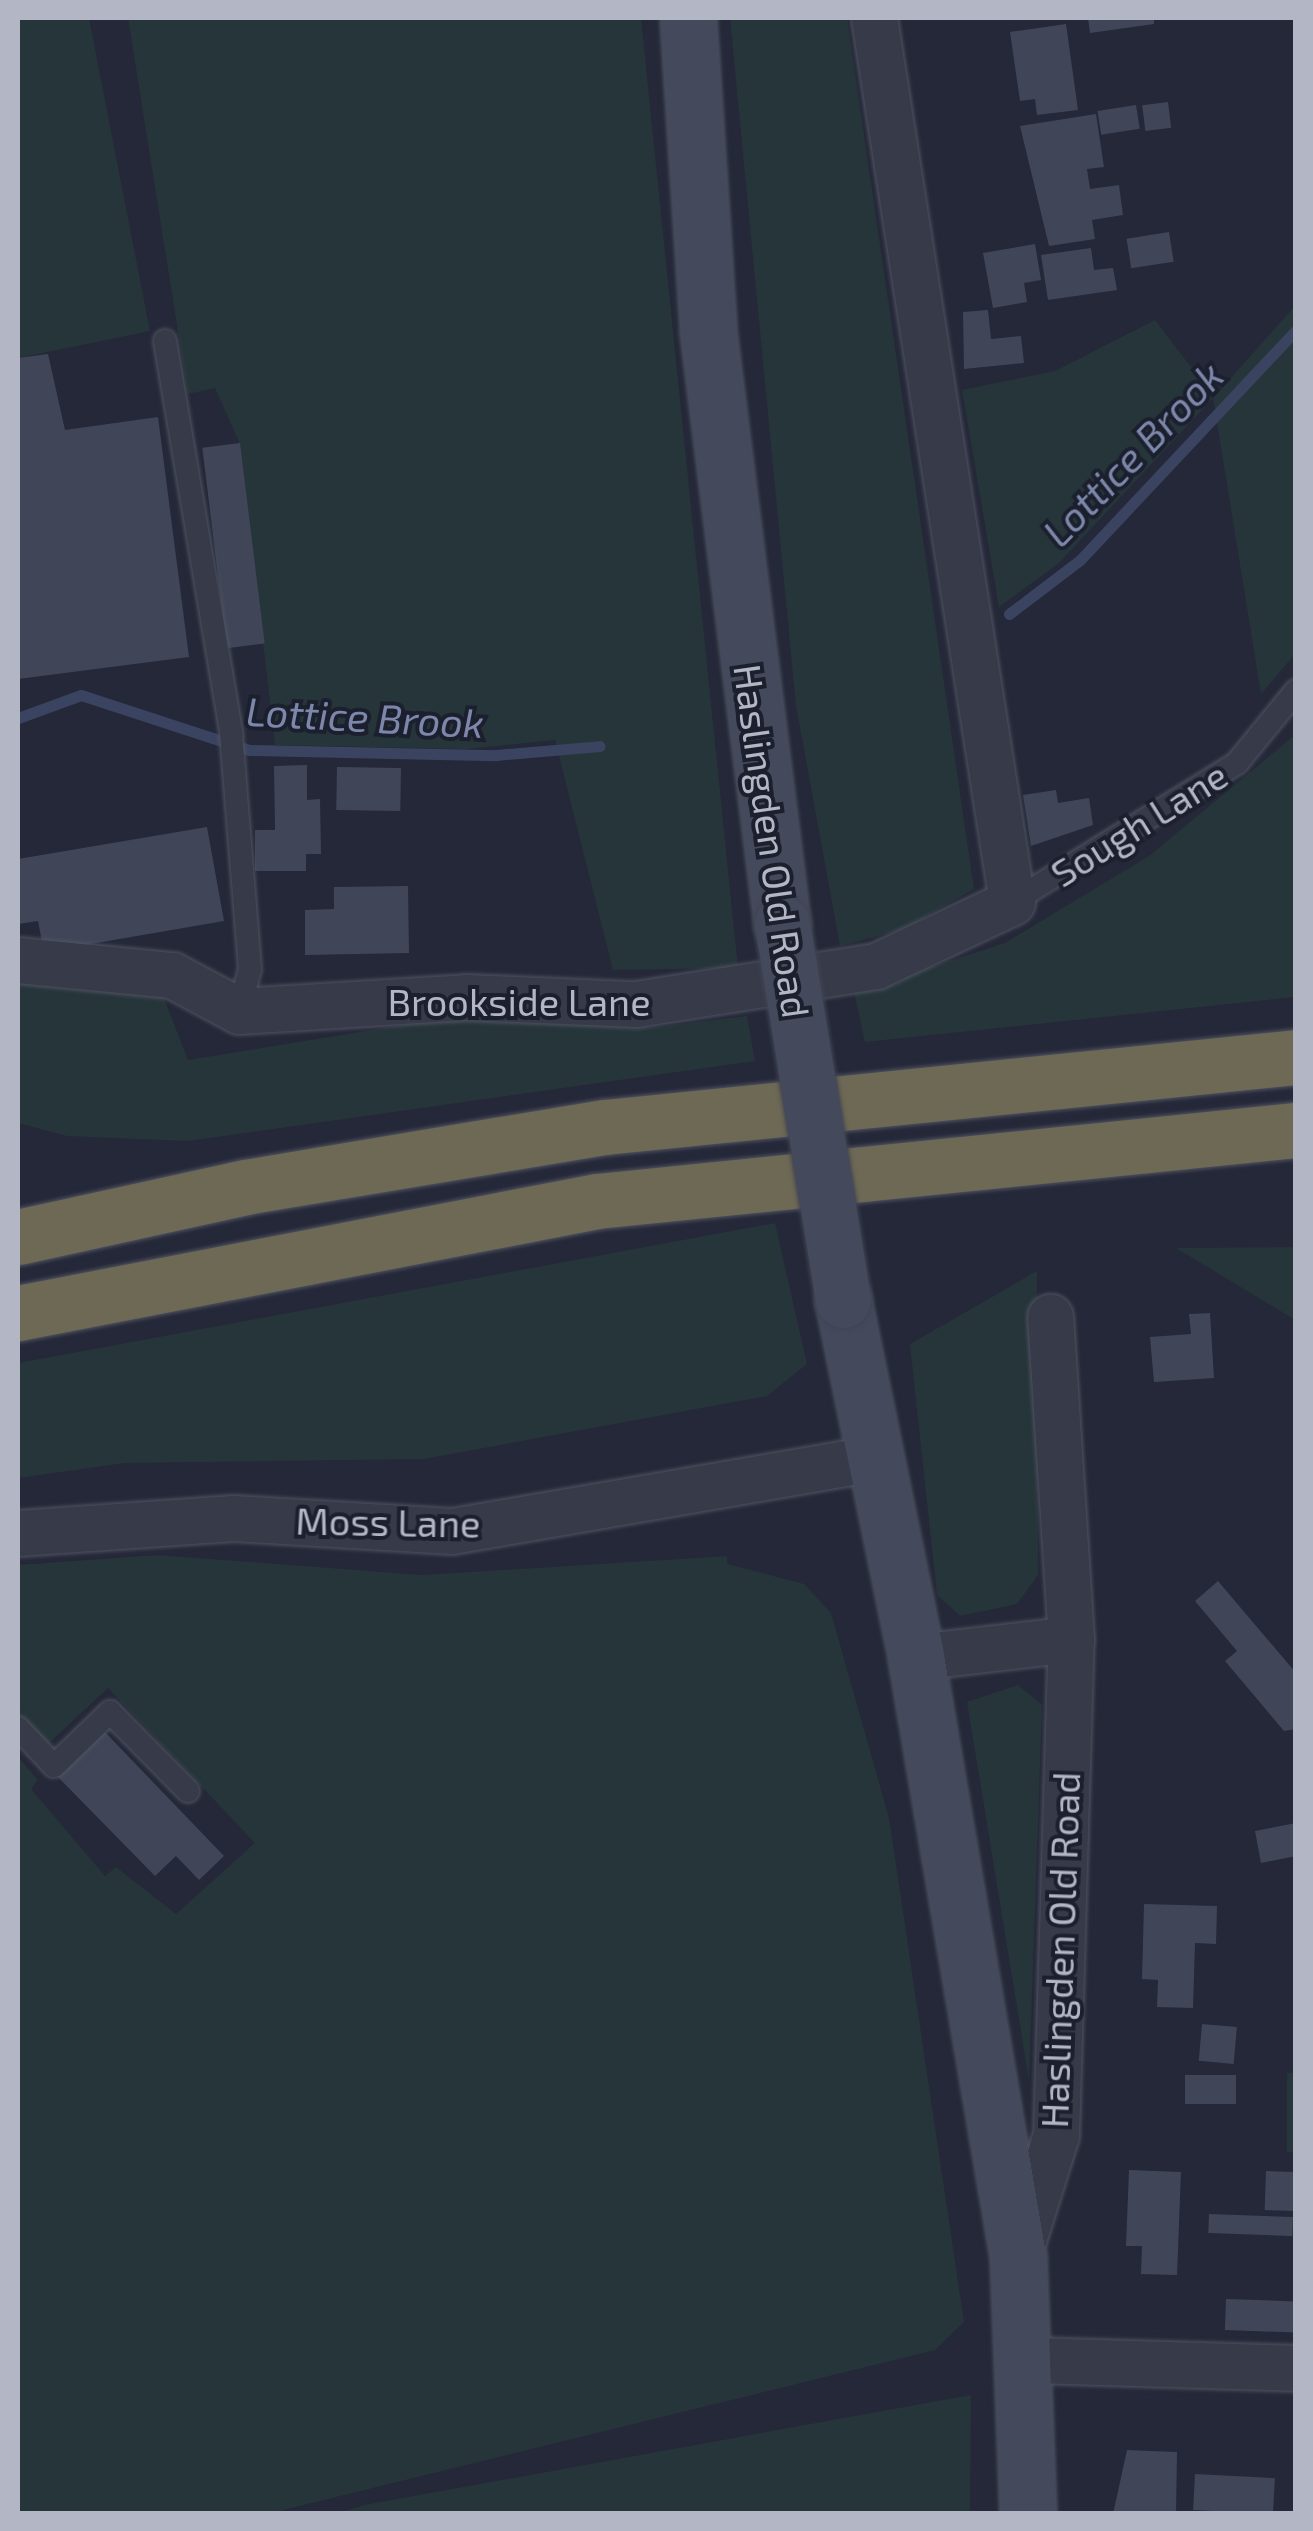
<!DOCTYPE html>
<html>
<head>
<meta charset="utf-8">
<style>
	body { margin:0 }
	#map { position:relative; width:1313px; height:2531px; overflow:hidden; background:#242838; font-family:"Exo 2",sans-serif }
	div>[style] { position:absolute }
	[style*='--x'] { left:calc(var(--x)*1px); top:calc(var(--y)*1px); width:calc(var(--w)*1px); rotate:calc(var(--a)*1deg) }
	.green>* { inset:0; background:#26353a; transform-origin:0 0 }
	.stream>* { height:11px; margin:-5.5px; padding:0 5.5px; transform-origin:5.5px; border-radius:5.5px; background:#3a4360 }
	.building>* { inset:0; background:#404658; transform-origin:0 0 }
	.roads { filter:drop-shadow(0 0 2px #4f5361) drop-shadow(0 0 2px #4f5361) }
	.lane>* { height:22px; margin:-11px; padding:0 11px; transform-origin:11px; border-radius:11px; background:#373b49 }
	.street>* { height:45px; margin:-22.5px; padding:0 22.5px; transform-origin:22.5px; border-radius:22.5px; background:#373b49 }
	.secondary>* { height:55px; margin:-27.5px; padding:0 27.5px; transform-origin:27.5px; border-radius:27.5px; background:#45495c }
	.highway>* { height:55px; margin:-27.5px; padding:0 27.5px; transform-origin:27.5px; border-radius:27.5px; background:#6e6955 }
	.bridges { filter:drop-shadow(0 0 2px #404452) drop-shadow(0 0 2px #404452) }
	.secondary-bridge>* { height:55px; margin:-27.5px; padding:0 27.5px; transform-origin:27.5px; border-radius:27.5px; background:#45495c }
	span { translate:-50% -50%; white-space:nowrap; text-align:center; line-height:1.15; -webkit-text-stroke:8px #1c202e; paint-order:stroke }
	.street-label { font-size:38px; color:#b2b6c5 }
	.water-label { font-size:40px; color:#7c87aa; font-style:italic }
	.frame { position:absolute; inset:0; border:20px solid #b2b6c5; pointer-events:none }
</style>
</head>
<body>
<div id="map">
	<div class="green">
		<div style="clip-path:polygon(18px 18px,89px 18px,150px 331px,18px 358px)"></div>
		<div style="clip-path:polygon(128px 18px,641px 18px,738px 968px,613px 970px,555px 740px,467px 749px,275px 745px,240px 444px,215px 388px,188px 394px)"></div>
		<div style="clip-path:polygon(730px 18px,847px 18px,974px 889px,901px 930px,840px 946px,796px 706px)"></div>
		<div style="clip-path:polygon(1295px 306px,1295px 654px,1261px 694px,1213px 398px,1059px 563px,999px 607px,962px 390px,1055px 371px,1155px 320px,1214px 397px)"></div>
		<div style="clip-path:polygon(1295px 735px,1295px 997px,865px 1042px,854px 992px,1005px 943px,1149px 856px)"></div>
		<div style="clip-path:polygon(18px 974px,162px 993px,188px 1060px,445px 1018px,659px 1027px,747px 1016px,755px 1061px,188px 1141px,67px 1136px,18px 1123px)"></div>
		<div style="clip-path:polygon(775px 1223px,807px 1364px,767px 1396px,424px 1459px,125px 1463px,18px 1478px,18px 1363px)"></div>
		<div style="clip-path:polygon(1295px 1247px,1295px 1320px,1176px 1248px)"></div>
		<div style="clip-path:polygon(1037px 1271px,1038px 1575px,1017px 1604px,960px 1616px,937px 1595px,910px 1344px)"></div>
		<div style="clip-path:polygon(156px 1555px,422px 1575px,727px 1556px,727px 1564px,804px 1584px,831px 1613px,889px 1818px,964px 2322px,935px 2350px,271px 2513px,18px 2513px,18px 1757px,38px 1780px,31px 1789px,105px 1876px,116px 1867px,176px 1914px,255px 1843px,108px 1688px,46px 1746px,18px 1717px,18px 1565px)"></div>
		<div style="clip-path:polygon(1018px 1685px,1042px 1705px,1029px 2080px,967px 1702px)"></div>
		<div style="left:1287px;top:2073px;width:8px;height:79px"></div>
		<div style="clip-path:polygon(971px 2395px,970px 2513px,339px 2513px,364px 2505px)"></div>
	</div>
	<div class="stream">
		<div style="--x:1009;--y:614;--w:89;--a:-37.3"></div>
		<div style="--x:1080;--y:560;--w:316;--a:-46.8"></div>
		<div style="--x:18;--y:718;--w:67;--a:-20.1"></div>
		<div style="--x:81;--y:695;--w:177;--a:18.1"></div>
		<div style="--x:249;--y:750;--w:247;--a:1.2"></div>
		<div style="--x:496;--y:755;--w:104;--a:-4.9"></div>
	</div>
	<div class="building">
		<div style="clip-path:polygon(1088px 18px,1154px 18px,1154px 24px,1090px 33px)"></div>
		<div style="clip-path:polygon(1066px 24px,1078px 110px,1037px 115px,1035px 99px,1020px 101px,1010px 32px)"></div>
		<div style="left:1168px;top:102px;width:26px;height:26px;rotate:83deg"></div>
		<div style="left:1136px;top:105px;width:24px;height:39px;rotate:81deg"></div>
		<div style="clip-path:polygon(1096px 114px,1104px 167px,1087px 169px,1090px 189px,1119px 185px,1123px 215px,1092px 220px,1095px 239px,1049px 246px,1020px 126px)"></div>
		<div style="left:1169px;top:232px;width:30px;height:43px;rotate:81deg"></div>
		<div style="clip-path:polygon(1035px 244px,1041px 280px,1024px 283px,1027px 302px,993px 308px,983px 253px)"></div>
		<div style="clip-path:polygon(1091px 248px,1094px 270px,1113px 268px,1117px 290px,1048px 300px,1041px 255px)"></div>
		<div style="clip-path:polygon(988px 310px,991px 339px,1021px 336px,1024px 363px,964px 369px,963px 312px)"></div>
		<div style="clip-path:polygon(48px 354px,65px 430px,158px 417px,189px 657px,18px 679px,18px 358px)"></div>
		<div style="left:240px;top:443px;width:202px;height:38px;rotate:83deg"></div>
		<div style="clip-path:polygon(307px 765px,307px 800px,320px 799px,321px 854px,306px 854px,306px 871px,255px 871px,255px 830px,275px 830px,274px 766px)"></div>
		<div style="left:337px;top:767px;width:64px;height:43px;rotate:1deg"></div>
		<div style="clip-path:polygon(1056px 790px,1058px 803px,1089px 798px,1093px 825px,1031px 846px,1023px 795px)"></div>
		<div style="clip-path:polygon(207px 827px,224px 921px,44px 952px,38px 921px,18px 924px,18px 859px)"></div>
		<div style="clip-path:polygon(408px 886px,409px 953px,305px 955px,305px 910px,334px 909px,334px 887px)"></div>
		<div style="clip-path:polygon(1210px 1313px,1214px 1378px,1154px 1382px,1150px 1337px,1191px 1334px,1189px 1314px)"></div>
		<div style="clip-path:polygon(1218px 1581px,1296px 1673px,1296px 1729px,1284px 1731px,1225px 1661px,1237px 1651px,1195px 1601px)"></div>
		<div style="clip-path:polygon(104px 1731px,224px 1856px,199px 1880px,176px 1856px,155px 1876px,57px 1776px)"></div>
		<div style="clip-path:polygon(1296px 1823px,1296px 1856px,1261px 1863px,1255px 1831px)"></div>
		<div style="clip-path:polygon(1144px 1904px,1217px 1906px,1216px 1944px,1195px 1943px,1193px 2008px,1157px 2007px,1158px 1980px,1142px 1979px)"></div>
		<div style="left:1202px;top:2024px;width:35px;height:37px;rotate:5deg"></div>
		<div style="left:1185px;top:2075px;width:51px;height:29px"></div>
		<div style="clip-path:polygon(1129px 2170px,1181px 2172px,1177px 2275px,1141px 2274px,1142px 2246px,1126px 2246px)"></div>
		<div style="left:1266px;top:2171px;width:30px;height:39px;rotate:2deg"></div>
		<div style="left:1209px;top:2214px;width:84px;height:19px;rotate:2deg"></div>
		<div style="left:1226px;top:2299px;width:70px;height:31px;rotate:2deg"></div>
		<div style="clip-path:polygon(1127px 2450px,1177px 2452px,1176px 2514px,1113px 2514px)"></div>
		<div style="left:1195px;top:2474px;width:80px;height:36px;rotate:3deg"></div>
	</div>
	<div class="roads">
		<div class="lane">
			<div style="--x:165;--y:341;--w:398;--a:80.4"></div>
			<div style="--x:231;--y:733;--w:237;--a:85.4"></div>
			<div style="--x:250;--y:969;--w:43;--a:104.7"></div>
			<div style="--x:1012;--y:902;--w:264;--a:-31.7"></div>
			<div style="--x:1237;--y:763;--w:93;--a:-50.7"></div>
			<div style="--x:18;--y:1728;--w:52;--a:46.5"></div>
			<div style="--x:54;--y:1766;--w:78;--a:-44"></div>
			<div style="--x:110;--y:1712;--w:111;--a:45.4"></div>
		</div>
		<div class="street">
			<div style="--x:18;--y:960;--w:155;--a:5.6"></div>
			<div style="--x:172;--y:975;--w:76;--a:28.2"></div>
			<div style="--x:239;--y:1011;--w:227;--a:-3.5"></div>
			<div style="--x:466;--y:997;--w:170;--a:2.4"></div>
			<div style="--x:636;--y:1004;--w:243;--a:-9"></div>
			<div style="--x:876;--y:966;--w:150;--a:-25.2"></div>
			<div style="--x:1012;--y:902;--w:895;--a:-98.87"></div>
			<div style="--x:18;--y:1533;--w:216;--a:-4"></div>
			<div style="--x:233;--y:1518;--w:219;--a:3.4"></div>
			<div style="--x:452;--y:1531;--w:428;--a:-9.8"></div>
			<div style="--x:916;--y:1657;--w:156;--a:-6.6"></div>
			<div style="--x:1018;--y:2256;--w:127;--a:-72.6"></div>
			<div style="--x:1056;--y:2135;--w:496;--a:-88.3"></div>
			<div style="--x:1071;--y:1639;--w:323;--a:-93.7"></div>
			<div style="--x:1029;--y:2360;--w:267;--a:1.7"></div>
		</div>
		<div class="secondary">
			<div style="--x:688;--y:18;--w:314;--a:86.3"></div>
			<div style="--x:708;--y:331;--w:597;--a:82.87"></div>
			<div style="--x:843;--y:1300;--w:364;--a:78.4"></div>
			<div style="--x:916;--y:1657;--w:608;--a:80.34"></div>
			<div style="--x:1018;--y:2256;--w:258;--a:87.8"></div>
		</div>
		<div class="highway">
			<div style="--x:18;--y:1237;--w:232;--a:-12.4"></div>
			<div style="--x:245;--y:1187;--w:365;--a:-9.5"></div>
			<div style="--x:605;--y:1127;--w:695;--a:-5.78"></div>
			<div style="--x:18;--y:1313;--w:590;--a:-10.95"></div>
			<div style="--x:597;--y:1201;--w:703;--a:-5.8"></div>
		</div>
	</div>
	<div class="bridges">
		<div class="secondary-bridge">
			<div style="--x:782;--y:923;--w:382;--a:80.8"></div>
		</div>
	</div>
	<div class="street-label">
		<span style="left:1139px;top:824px;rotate:-32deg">Sough Lane</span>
		<span style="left:772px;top:841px;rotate:82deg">Haslingden Old Road</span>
		<span style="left:519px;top:1002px">Brookside Lane</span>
		<span style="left:388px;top:1522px;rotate:1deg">Moss Lane</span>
		<span style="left:1060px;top:1950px;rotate:-88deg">Haslingden Old Road</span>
	</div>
	<div class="water-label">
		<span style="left:1132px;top:453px;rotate:-46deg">Lottice Brook</span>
		<span style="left:365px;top:716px;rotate:3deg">Lottice Brook</span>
	</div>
	<div class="frame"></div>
</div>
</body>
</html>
